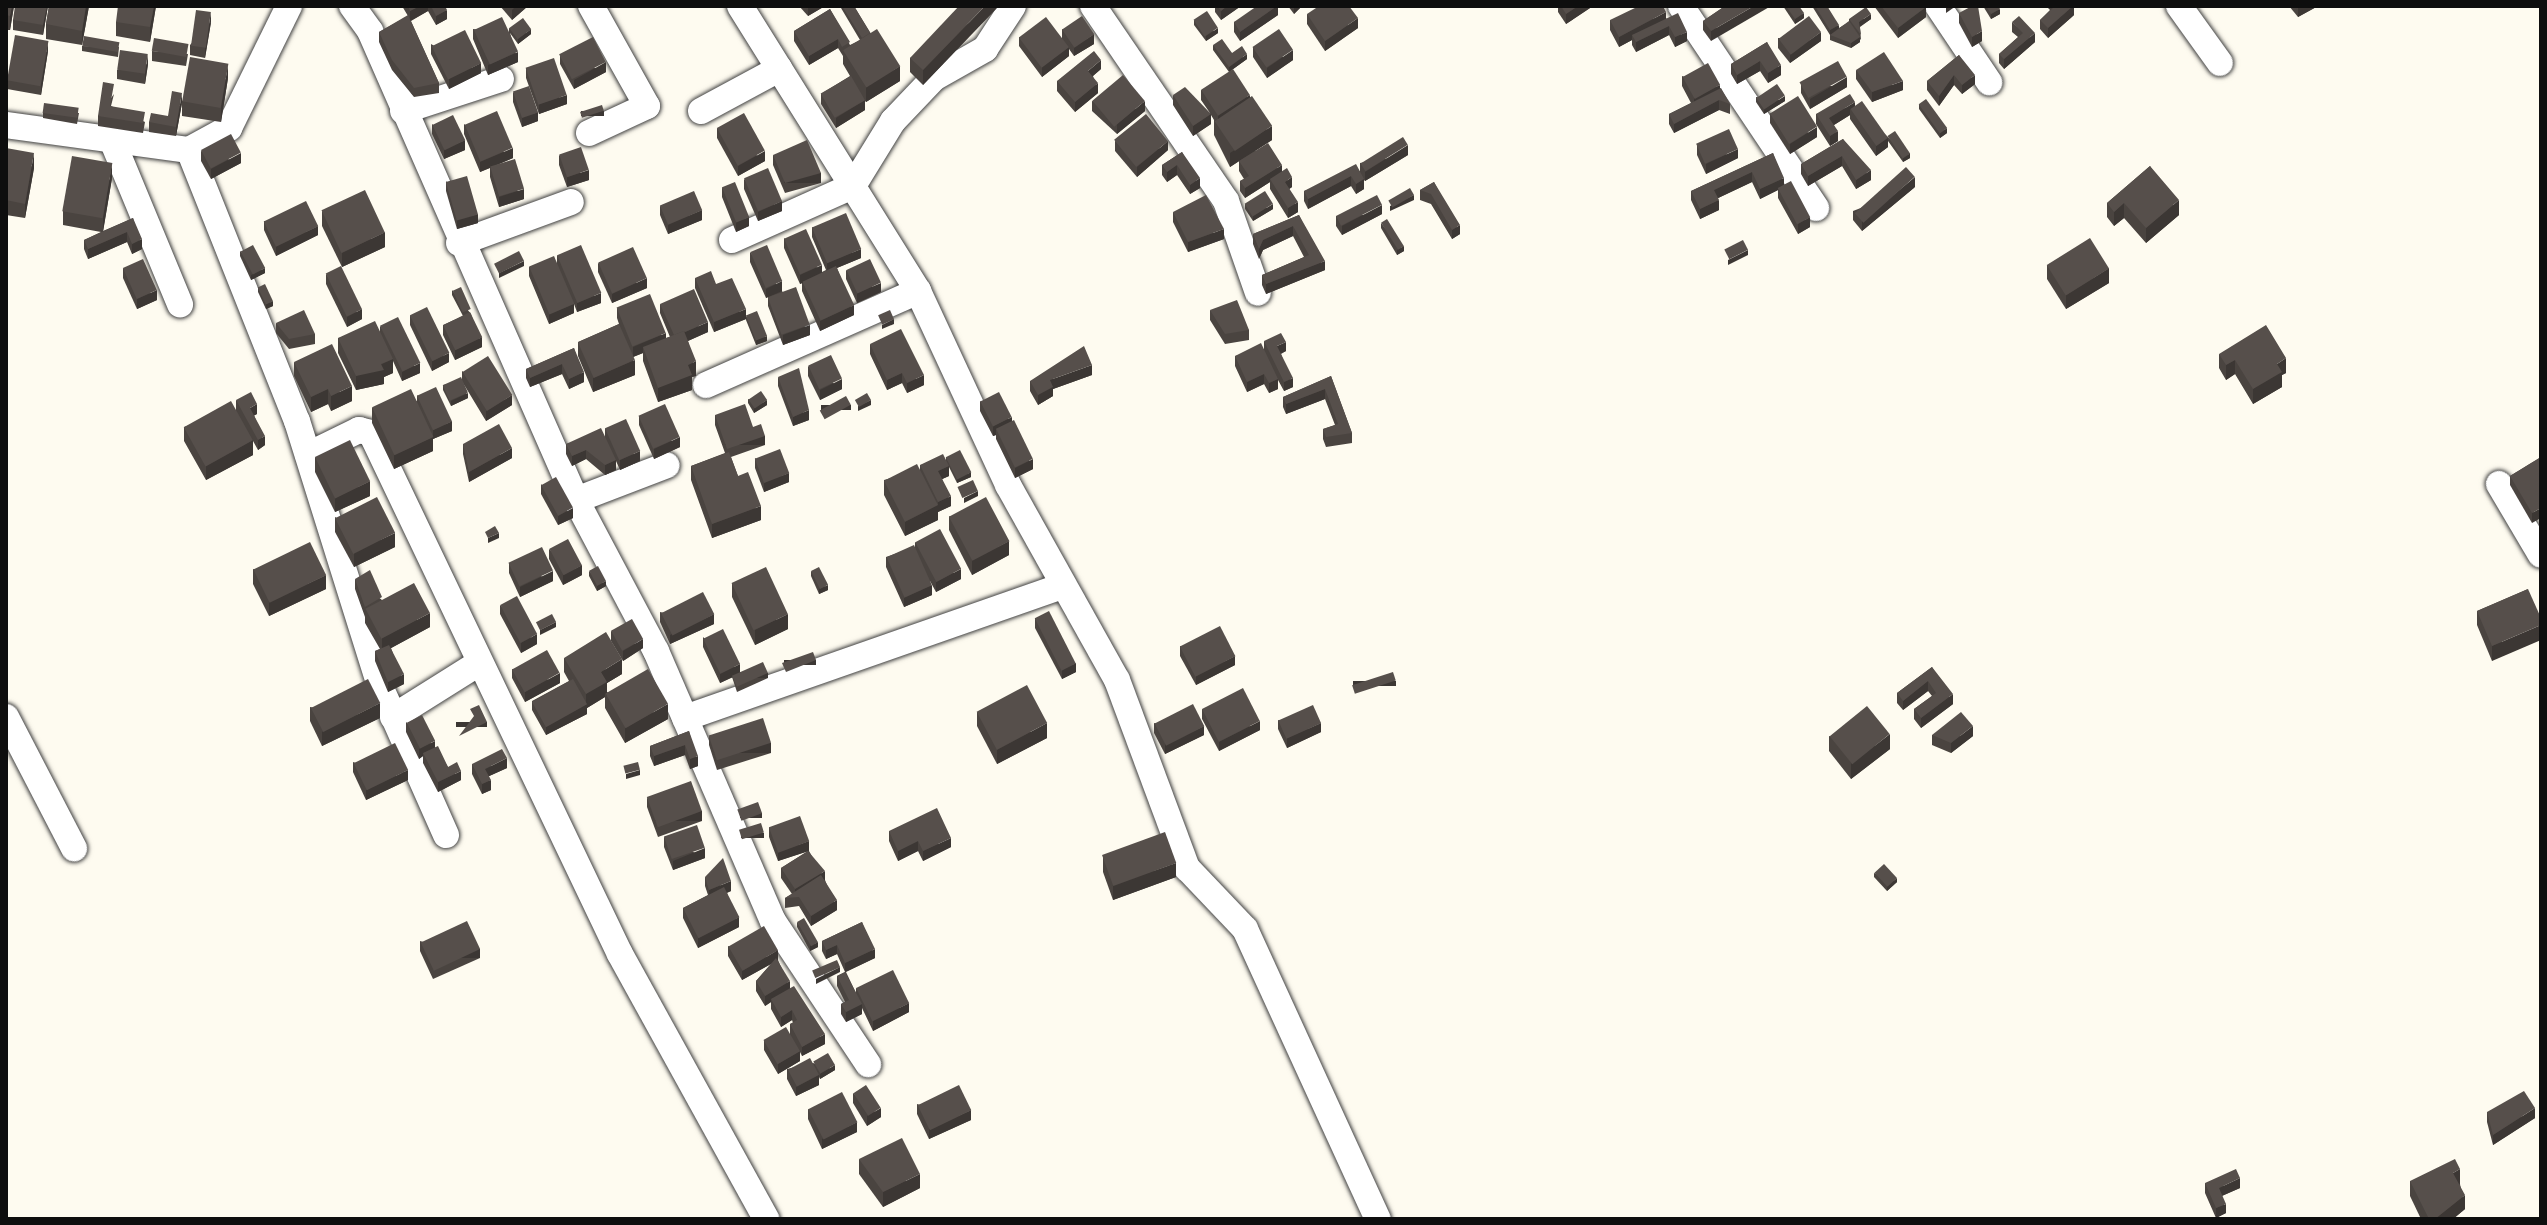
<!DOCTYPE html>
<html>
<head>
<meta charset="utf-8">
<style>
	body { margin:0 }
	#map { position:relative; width:2547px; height:1225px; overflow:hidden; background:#fefbf0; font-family:"PT Serif",serif }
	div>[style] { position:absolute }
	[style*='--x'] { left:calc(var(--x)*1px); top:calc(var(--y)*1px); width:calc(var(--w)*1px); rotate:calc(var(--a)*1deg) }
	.roads { filter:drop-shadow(0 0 2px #414141) drop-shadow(0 0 2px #414141) }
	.minor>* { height:26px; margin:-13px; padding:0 13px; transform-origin:13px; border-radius:13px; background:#fff }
	.wall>* { inset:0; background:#4a4440 }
	.shaded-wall>* { inset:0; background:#3c3734; transform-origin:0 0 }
	.building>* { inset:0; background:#564f4b; transform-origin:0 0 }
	span { translate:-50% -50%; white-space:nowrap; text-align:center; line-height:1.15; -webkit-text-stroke:8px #fff; paint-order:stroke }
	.frame { position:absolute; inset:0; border:8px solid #0e0e0e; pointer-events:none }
</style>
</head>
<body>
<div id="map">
	<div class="roads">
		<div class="minor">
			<div style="--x:352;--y:6;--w:31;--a:54"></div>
			<div style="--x:370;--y:31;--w:512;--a:66.29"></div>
			<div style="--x:576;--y:500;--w:171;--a:62.1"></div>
			<div style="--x:656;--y:651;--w:294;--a:66.6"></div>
			<div style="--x:773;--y:921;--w:172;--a:56.4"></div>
			<div style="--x:740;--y:6;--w:336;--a:58"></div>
			<div style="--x:918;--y:291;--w:214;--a:65.1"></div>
			<div style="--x:1008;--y:485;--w:223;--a:60.8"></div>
			<div style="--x:1117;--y:680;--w:201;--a:69.6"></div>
			<div style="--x:1187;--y:868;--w:84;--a:46.4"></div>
			<div style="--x:1245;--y:929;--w:319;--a:65.4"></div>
			<div style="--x:1093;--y:6;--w:236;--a:55.7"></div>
			<div style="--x:1226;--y:201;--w:97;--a:70.8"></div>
			<div style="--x:1681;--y:6;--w:243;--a:56.2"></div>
			<div style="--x:1938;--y:6;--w:92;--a:56.1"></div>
			<div style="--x:2179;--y:6;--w:70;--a:54.3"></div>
			<div style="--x:403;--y:111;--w:103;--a:-18.1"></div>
			<div style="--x:701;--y:111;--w:89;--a:-28.3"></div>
			<div style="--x:6;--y:125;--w:185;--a:7.8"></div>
			<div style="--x:189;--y:150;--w:46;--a:-28.8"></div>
			<div style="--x:229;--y:128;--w:136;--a:-63.8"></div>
			<div style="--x:589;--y:133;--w:64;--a:-25"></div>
			<div style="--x:647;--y:106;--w:115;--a:-119.2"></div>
			<div style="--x:112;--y:140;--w:178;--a:67.5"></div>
			<div style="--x:189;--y:150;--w:292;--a:68.3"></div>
			<div style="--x:297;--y:421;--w:278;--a:72.6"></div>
			<div style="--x:380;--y:686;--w:163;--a:66.1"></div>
			<div style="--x:732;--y:240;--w:133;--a:-24.1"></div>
			<div style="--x:853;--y:186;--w:76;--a:-58.4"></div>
			<div style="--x:893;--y:121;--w:59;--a:-46.4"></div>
			<div style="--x:934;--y:78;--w:59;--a:-29.6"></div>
			<div style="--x:985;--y:49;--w:51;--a:-56.9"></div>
			<div style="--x:459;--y:243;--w:119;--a:-20.1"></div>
			<div style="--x:706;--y:385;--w:232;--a:-23.9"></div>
			<div style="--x:308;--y:455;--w:57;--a:-26.1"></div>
			<div style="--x:359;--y:430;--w:12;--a:14"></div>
			<div style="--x:371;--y:433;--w:577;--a:64.46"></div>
			<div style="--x:620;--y:954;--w:303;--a:61.1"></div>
			<div style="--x:2499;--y:484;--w:82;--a:59.4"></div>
			<div style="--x:576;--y:500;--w:97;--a:-21"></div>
			<div style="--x:6;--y:717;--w:148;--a:62.6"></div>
			<div style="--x:393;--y:717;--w:102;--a:-32.1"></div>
			<div style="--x:685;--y:718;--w:398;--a:-19.3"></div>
		</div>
	</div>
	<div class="wall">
		<div style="clip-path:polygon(6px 6px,14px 6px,10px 30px,6px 30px)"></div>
		<div style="clip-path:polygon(48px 6px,43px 35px,13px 30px,13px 20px)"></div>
		<div style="clip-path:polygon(49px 6px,89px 6px,82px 45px,46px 39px,46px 24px)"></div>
		<div style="clip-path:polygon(156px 6px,150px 42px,116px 36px,116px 22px)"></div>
		<div style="clip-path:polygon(402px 6px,445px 6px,447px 19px,436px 25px,428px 11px,411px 21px,439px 83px,439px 93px,414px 97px,392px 70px,379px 42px,379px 32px,408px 16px)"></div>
		<div style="clip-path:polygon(500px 6px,528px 6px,512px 20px)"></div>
		<div style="clip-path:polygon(799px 6px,825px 6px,808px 16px)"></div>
		<div style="clip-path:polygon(841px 6px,854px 6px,900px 81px,866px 102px,865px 101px,865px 110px,836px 128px,821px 104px,821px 94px,850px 76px,843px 64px,843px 56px,838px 48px,809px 65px,794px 41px,794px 31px,830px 9px,850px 45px,860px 40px,841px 8px)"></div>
		<div style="clip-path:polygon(998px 6px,923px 85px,910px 72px,910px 58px)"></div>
		<div style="clip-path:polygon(1215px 6px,1241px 6px,1221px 20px,1215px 12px)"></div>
		<div style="clip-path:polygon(1278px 6px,1278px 15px,1240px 41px,1234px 32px,1234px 22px)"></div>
		<div style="clip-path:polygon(1288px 6px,1302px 6px,1294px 14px)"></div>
		<div style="clip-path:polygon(1558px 6px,1593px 6px,1566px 24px,1558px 12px)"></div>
		<div style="clip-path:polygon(1725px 6px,1711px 41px,1703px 30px,1703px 21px)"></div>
		<div style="clip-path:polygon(1783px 6px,1799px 6px,1804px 18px,1795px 24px)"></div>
		<div style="clip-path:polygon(1812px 6px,1827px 6px,1839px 28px,1849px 22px,1849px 19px,1871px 19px,1860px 27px,1861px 40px,1860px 39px,1860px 42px,1851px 48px,1830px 40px,1830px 35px)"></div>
		<div style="clip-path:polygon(1874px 6px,1925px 6px,1926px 17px,1898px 38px)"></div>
		<div style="clip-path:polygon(1983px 6px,1998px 6px,2000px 14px,1991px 19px)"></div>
		<div style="clip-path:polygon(2046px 6px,2074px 6px,2074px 15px,2048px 38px,2040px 29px,2040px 20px,2050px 10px)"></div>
		<div style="clip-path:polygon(2289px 6px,2318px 6px,2298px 17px)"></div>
		<div style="clip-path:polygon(1959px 13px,1982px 41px,1972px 47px,1959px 23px)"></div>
		<div style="clip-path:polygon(1307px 14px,1358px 28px,1325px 51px,1307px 24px)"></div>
		<div style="clip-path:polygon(1666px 18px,1687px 41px,1675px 47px,1669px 35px,1636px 52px,1632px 45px,1632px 40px,1619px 47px,1610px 30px,1610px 20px)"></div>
		<div style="clip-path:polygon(1194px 20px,1218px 33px,1206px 41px,1194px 25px)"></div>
		<div style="clip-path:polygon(211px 22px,205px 58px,190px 55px,190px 45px)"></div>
		<div style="clip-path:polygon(2012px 22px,2035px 42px,2004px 69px,1999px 63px,1999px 54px,2018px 37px,2012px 32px)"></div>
		<div style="clip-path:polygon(509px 28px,531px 34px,518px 44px,510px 33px,518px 62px,488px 75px,473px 39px,473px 29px,509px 33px)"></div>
		<div style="clip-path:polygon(1062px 29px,1094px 44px,1074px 56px,1069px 49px,1069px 56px,1042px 77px,1019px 46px,1019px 37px,1062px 38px)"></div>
		<div style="clip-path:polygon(1778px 38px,1821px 41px,1790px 63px,1778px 48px)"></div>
		<div style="clip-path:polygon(1767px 42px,1781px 75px,1768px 83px,1760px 71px,1737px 84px,1731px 74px,1731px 64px)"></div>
		<div style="clip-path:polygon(431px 44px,481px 73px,449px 89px,431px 54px)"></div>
		<div style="clip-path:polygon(1213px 45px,1232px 53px,1247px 59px,1229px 72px,1213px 50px)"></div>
		<div style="clip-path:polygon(82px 46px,119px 47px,118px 57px,82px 51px)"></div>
		<div style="clip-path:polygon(1253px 47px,1293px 60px,1267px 78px,1253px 57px)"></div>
		<div style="clip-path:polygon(48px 51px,41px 95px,7px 89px,7px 80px)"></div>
		<div style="clip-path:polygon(152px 51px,188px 54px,186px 66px,152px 61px)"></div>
		<div style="clip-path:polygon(560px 55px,606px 72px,574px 89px,560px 64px)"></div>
		<div style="clip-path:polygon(1959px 55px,1975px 84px,1962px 94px,1954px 85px,1939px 106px,1927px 90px,1927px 81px)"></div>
		<div style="clip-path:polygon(148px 64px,145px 84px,117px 79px,117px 70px)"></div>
		<div style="clip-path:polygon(526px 68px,567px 104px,539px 114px,526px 78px)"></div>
		<div style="clip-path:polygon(1101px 69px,1093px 76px,1098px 93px,1075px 112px,1057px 91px,1057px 81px)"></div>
		<div style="clip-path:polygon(1856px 70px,1903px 90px,1872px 102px,1856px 79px)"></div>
		<div style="clip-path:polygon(1682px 76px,1720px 88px,1730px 104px,1730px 114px,1719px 110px,1674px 133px,1669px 124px,1669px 114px,1691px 103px,1682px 86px)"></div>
		<div style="clip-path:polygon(228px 78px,221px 122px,182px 116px,182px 101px)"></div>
		<div style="clip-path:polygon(1801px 84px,1847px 87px,1810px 109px,1801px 93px)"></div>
		<div style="clip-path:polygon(1201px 90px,1250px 97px,1272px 140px,1255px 151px,1282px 172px,1292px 187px,1289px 189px,1298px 212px,1288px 218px,1270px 189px,1270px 182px,1245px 198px,1240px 191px,1240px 181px,1244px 179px,1239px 171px,1239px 161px,1230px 167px,1214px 135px,1214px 120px,1211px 115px,1211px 124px,1193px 136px,1173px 105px,1173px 95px,1210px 113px,1201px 100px)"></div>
		<div style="clip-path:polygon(513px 92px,538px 121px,522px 127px,513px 102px)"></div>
		<div style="clip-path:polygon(114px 94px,111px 106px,145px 122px,143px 133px,98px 126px,98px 116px)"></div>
		<div style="clip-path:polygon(1756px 97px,1785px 101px,1764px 114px,1756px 102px)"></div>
		<div style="clip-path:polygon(1092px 101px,1145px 111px,1117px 134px,1092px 111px)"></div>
		<div style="clip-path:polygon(182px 103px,176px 136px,149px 132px,149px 122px,168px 116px)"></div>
		<div style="clip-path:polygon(1919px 104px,1947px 133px,1940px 138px,1919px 109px)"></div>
		<div style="clip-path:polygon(1855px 106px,1888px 137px,1910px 158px,1903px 162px,1888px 141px,1888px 147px,1876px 156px,1850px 119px,1850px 115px,1834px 125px,1838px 141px,1830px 146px,1816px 124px,1816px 114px)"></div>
		<div style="clip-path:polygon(43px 113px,79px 113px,77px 124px,43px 118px)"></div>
		<div style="clip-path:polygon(1770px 113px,1817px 137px,1790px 154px,1770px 123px)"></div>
		<div style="clip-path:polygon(432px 124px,465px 150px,444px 159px,432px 134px)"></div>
		<div style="clip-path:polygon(464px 124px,513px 158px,497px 165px,524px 199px,499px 207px,490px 177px,490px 168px,480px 172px,464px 134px)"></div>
		<div style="clip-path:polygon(717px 128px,765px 161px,738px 176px,717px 138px)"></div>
		<div style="clip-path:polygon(1843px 139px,1871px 180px,1856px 189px,1842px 166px,1808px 186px,1801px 174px,1801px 164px)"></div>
		<div style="clip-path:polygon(1115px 141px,1168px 150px,1137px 177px,1115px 151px)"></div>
		<div style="clip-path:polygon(1697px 145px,1738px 158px,1706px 174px,1697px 155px)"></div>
		<div style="clip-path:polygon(6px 148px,34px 168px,25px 218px,6px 215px)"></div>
		<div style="clip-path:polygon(201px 151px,241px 163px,211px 179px,201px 161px)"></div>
		<div style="clip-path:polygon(1182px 152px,1200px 188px,1190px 194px,1177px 175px,1167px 182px,1162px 175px,1162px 165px)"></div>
		<div style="clip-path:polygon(1773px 153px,1784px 185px,1810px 227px,1798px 234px,1778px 198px,1778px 190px,1760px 199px,1752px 182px,1718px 198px,1719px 210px,1700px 219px,1691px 200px,1691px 191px)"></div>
		<div style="clip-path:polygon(559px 155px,589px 180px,567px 187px,559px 165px)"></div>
		<div style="clip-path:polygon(773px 155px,821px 183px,785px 193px,773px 165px)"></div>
		<div style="clip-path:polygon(1408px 155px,1365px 181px,1364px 180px,1364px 189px,1356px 194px,1351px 186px,1308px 209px,1304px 201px,1304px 191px,1360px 171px,1360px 163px)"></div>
		<div style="clip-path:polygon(2150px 166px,2179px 215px,2146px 243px,2124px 218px,2114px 226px,2107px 217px,2107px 203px)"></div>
		<div style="clip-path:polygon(112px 178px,103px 231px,133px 218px,142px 249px,132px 254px,127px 242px,88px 259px,84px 249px,84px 240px,101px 232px,63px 225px,63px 211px)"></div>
		<div style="clip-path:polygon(744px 179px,782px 211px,758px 221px,744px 189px)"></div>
		<div style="clip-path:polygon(446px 181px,478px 223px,457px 229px,446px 191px)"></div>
		<div style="clip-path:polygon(1434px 182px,1460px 234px,1452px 239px,1431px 204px,1420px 200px,1420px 190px)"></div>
		<div style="clip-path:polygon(722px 187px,749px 226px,736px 232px,722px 197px)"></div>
		<div style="clip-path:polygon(1915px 187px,1862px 231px,1853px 220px,1853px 211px)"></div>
		<div style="clip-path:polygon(1245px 204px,1273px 209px,1253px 221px,1245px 209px)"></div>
		<div style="clip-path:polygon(660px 206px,702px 220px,668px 234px,660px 215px)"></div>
		<div style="clip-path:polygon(322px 211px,385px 247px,342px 267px,322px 226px)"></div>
		<div style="clip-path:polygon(1173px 212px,1224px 239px,1188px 252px,1173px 222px)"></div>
		<div style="clip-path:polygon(1382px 214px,1342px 235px,1336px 226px,1336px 216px)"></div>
		<div style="clip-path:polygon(1299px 215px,1325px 270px,1266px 294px,1262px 285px,1262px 275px,1304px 257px,1293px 236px,1263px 250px,1259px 259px,1253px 244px,1253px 234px)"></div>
		<div style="clip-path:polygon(264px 221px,318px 235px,276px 256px,264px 230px)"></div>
		<div style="clip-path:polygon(1381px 223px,1404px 251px,1397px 255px,1381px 228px)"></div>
		<div style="clip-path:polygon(812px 227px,861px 258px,837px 268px,854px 315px,820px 331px,802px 291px,802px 283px,800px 284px,784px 248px,784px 238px,822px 272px,826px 270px,812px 237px)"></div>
		<div style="clip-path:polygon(240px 251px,265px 273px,251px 280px,240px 256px)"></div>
		<div style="clip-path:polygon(750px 252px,782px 291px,810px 335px,783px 345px,768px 306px,768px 297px,766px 298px,750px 262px)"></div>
		<div style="clip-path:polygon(557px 255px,601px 303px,577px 312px,574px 304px,574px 313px,549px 324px,529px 276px,529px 267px,557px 263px)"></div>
		<div style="clip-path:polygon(598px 263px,647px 288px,612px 303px,598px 272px)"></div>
		<div style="clip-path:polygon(2047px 265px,2109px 283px,2066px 309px,2047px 279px)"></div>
		<div style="clip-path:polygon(123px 268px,157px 300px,137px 309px,123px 278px)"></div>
		<div style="clip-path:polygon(846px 270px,881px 292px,857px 303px,846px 279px)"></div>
		<div style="clip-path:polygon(326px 274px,362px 319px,347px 327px,326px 284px)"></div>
		<div style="clip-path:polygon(695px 278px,716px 284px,746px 319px,714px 332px,695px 288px)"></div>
		<div style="clip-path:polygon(258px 287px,273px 306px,266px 309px,258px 292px)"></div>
		<div style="clip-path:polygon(452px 290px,471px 314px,482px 347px,455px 360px,443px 335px,443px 325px,463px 316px,452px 295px)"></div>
		<div style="clip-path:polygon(660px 304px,708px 332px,688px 341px,696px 376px,692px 377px,692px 390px,658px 402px,643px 361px,643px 353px,633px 357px,635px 375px,593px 392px,578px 356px,578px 342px,619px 324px,617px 318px,617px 308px,666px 338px,670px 337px,660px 313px)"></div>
		<div style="clip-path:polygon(1210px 310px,1249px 330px,1249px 340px,1225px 344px,1210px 320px)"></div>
		<div style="clip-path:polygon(410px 315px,449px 362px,432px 371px,410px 325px)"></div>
		<div style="clip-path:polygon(746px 316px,767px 341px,756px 345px,746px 320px)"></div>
		<div style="clip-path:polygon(276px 323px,315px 334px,315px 344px,289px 349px,276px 333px)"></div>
		<div style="clip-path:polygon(380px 326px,420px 373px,402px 381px,393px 361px,393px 373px,384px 377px,384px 384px,356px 390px,338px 353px,338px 338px,380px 333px)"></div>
		<div style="clip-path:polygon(1264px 341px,1286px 351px,1281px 354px,1293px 387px,1284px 391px,1278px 380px,1278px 389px,1269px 393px,1264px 384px,1247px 392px,1235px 366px,1235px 356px,1264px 350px)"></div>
		<div style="clip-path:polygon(870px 344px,924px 385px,907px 393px,902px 383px,887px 390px,870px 354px)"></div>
		<div style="clip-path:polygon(574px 348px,584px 382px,569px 389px,562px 374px,530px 387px,526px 378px,526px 369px)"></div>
		<div style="clip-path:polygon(2219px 354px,2286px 373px,2282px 375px,2282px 387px,2253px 404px,2235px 374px,2226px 380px,2219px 368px)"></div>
		<div style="clip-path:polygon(294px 362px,352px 401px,331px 411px,328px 404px,311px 412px,294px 376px)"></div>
		<div style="clip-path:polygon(808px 366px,842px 389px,820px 400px,808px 376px)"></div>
		<div style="clip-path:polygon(462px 371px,512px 405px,486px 421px,463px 383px,468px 398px,451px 406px,443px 390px,443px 385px,462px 381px)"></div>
		<div style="clip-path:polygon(1092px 375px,1053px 389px,1053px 396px,1038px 405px,1030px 391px,1030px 381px)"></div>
		<div style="clip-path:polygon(1331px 376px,1352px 433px,1352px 443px,1326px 447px,1323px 439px,1323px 429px,1335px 425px,1325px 399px,1286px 414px,1283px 407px,1283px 397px)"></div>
		<div style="clip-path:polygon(778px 377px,809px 420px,793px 426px,778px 386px)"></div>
		<div style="clip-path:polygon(417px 395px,452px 431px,433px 439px,433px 451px,394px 469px,372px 423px,372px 408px,417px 401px)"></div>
		<div style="clip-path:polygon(748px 399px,767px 405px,754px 413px,748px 403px)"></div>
		<div style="clip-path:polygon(236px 400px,257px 414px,254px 415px,265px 445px,258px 450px,253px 441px,253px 455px,206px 480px,184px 441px,184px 427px,236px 410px)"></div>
		<div style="clip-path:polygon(980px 401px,1012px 421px,1033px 469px,1015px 478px,996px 439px,996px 435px,993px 436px,980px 411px)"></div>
		<div style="clip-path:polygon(715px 415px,753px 427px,765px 445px,731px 457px,738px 476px,761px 520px,712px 538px,691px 480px,691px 466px,725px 453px,715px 425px)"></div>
		<div style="clip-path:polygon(639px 416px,680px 447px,654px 459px,639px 425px)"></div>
		<div style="clip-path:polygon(605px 428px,640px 461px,620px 470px,616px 461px,616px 470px,605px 475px,586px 459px,572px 466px,566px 454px,566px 444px,605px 437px)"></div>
		<div style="clip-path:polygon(463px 444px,512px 458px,469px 482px,463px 454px)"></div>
		<div style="clip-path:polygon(315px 457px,370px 496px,335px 512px,315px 472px)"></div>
		<div style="clip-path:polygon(946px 457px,971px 477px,957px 483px,949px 467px,949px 476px,942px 479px,951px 506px,938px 512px,938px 511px,938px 520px,905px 536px,884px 495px,884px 480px,920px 470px,920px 465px,946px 461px)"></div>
		<div style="clip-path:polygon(2541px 457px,2532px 523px,2510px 485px,2510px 476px)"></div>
		<div style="clip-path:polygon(755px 458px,789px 482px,764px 492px,755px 468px)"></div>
		<div style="clip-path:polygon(541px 484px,573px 518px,558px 525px,541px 494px)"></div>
		<div style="clip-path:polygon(949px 516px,1009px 555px,972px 575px,949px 530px)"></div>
		<div style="clip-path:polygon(335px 517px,395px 547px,354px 567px,335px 532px)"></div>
		<div style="clip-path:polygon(915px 542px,961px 579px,936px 592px,930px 581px,932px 595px,904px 607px,886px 567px,886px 557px,915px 547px)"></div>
		<div style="clip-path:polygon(549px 549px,582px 575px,563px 585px,549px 559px)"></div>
		<div style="clip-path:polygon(509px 563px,553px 581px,520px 597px,509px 573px)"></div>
		<div style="clip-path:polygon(253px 569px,326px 589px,269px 616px,253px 584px)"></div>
		<div style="clip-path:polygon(589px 571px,606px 586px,597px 591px,589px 576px)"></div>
		<div style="clip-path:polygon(811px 571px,828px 590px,819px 594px,811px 576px)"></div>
		<div style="clip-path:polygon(355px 579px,382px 600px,430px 627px,391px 648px,404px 684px,388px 692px,375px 661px,375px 651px,380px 649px,365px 623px,365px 617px,355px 589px)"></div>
		<div style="clip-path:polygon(732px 583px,788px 629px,755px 645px,732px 597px)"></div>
		<div style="clip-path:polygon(2528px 589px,2492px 661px,2477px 625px,2477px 611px)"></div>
		<div style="clip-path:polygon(500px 605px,537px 644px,521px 653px,500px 614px)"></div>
		<div style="clip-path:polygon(660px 612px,714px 624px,670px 644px,660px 622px)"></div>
		<div style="clip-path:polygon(1035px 618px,1076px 672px,1062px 679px,1035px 628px)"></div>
		<div style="clip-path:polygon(611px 631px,643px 648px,623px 661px,611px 641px)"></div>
		<div style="clip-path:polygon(703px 637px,740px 672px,768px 678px,737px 692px,732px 677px,720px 683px,703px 647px)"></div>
		<div style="clip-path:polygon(1180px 646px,1235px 665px,1196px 685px,1180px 656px)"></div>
		<div style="clip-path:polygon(564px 658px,622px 674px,607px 683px,607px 692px,668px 719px,625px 743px,605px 708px,605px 697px,587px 708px,587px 714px,546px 735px,532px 710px,532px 701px,569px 681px,564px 672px)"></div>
		<div style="clip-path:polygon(1932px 667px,1953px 704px,1921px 728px,1914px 719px,1914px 709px,1932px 696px,1928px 691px,1903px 710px,1897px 703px,1897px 693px)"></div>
		<div style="clip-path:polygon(512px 669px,560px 683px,525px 702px,512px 678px)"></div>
		<div style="clip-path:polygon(310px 707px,380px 718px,322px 746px,310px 721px)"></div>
		<div style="clip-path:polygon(1202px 709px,1260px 730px,1219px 751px,1202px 719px)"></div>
		<div style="clip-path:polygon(977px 712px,1047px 738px,997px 764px,977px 726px)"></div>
		<div style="clip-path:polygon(1278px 720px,1321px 732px,1287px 748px,1278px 729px)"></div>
		<div style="clip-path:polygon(406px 722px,435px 747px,448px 767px,461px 780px,438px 792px,423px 763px,423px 756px,419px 759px,406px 732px)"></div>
		<div style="clip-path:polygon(1154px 723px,1204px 735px,1165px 754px,1154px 733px)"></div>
		<div style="clip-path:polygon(689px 731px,698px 766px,690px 769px,685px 755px,654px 766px,650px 756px,650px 746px)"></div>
		<div style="clip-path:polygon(1932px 735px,1973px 736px,1951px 753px,1932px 745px)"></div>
		<div style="clip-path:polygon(709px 736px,771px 753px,717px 770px,709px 745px)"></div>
		<div style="clip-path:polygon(1829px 736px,1890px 749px,1851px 779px,1829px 751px)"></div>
		<div style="clip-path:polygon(353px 762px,408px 780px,366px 800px,353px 772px)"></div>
		<div style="clip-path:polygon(472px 764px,507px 768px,489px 776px,491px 790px,482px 794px,472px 774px)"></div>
		<div style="clip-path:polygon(647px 798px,702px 821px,658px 837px,647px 807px)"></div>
		<div style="clip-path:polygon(769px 827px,809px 851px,825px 880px,837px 910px,811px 926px,799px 906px,785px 908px,785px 898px,792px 894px,781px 878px,781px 868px,808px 851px,778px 861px,769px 837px)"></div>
		<div style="clip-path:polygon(889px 831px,951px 847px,923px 861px,918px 851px,898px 861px,889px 841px)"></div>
		<div style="clip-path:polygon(664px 837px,705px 858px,673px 870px,664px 847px)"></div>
		<div style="clip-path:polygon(1103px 857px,1176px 877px,1113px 900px,1103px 872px)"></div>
		<div style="clip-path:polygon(1874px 873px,1897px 882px,1887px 891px,1874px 877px)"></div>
		<div style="clip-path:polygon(705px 877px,731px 891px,727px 893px,739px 927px,698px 948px,683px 918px,683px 908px,708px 895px,705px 886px)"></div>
		<div style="clip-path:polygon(797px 922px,818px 947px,810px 951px,797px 927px)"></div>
		<div style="clip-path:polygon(862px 922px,875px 958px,846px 972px,856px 993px,856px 988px,909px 1012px,873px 1031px,862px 1008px,862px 1014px,846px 1022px,841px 1014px,841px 1004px,845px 1002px,837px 986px,837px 976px,845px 972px,837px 954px,826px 959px,822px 951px,822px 941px)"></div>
		<div style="clip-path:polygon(420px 941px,480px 958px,433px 979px,420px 951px)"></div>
		<div style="clip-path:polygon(728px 946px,778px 960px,790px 988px,825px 1044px,802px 1056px,800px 1052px,800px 1061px,778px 1074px,764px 1050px,764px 1040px,790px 1034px,790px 1024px,793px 1023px,792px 1020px,781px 1027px,771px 1009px,771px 1002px,765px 1006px,756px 991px,756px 981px,771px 964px,742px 980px,728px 956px)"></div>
		<div style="clip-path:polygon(813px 1063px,835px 1070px,820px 1079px,819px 1077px,819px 1085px,796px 1096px,787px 1079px,787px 1069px)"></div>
		<div style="clip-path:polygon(853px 1093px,881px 1117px,867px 1126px,853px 1103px)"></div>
		<div style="clip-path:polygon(917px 1104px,971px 1120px,929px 1139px,917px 1114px)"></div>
		<div style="clip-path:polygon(808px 1109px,857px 1132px,822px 1149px,808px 1119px)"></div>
		<div style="clip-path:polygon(2487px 1112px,2535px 1118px,2493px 1145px,2487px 1122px)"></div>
		<div style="clip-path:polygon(859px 1159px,920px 1188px,883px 1207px,859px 1174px)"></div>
		<div style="clip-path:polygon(2410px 1181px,2460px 1184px,2465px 1209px,2453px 1219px,2421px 1219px,2410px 1196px)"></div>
		<div style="clip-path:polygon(2205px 1183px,2240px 1188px,2222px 1196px,2226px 1213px,2216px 1218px,2205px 1193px)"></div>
	</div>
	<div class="shaded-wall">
		<div style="clip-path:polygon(12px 6px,14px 6px,10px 30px,10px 16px)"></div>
		<div style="clip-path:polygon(47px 6px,48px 6px,43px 35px,43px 25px)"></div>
		<div style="clip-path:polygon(86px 6px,89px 6px,82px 45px,82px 31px)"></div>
		<div style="clip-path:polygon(154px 6px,156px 6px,150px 42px,150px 27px)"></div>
		<div style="clip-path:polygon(420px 6px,428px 6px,428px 11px,410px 21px,410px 11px)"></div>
		<div style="clip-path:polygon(516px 6px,528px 6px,512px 20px,512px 10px)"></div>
		<div style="clip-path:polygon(808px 6px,825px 6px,808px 16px)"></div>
		<div style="clip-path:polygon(985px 6px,998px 7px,923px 85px,923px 70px)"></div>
		<div style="clip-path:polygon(1227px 6px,1241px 6px,1221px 20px,1221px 11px)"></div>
		<div style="clip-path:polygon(1277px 6px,1278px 6px,1278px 15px,1240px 41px,1240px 32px)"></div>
		<div style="clip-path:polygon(1294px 6px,1302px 6px,1294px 14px)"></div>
		<div style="clip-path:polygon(1578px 6px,1593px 6px,1566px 24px,1566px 14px)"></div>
		<div style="clip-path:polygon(1754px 6px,1771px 6px,1711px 41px,1711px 31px)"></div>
		<div style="clip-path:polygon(1946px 6px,1956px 6px,1946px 13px)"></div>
		<div style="clip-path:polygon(2073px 6px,2074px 6px,2074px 15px,2048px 38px,2048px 28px)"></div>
		<div style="clip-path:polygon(2300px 6px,2318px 6px,2298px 17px,2298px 7px)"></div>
		<div style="clip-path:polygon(1926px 7px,1926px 17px,1898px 38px,1898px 28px)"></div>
		<div style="clip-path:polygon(2000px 9px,2000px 14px,1991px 19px,1991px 14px)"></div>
		<div style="clip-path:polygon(447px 10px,447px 19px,436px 25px,436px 16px)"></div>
		<div style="clip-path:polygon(211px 12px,211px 22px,205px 58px,205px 48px)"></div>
		<div style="clip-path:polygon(1666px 12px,1666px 22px,1632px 35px,1632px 40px,1619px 47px,1619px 37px)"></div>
		<div style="clip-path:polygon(1804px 13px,1804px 18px,1795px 24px,1795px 19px)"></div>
		<div style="clip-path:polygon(1871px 14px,1871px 19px,1859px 27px,1859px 22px)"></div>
		<div style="clip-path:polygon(1358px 18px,1358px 28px,1325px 51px,1325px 41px)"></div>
		<div style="clip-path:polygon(1839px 25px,1839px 30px,1830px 35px,1830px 30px)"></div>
		<div style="clip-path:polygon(1669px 26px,1669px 35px,1636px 52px,1636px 42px)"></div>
		<div style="clip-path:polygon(1218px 28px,1218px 33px,1206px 41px,1206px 36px)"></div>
		<div style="clip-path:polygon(531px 29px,531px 34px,518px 44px,518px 39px)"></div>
		<div style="clip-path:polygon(1982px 31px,1982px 41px,1972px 47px,1972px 37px)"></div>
		<div style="clip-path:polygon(1687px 32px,1687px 41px,1675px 47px,1675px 37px)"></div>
		<div style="clip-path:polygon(1821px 32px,1821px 41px,1790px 63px,1790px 54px)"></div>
		<div style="clip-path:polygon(2035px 33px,2035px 42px,2004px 69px,2004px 59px)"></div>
		<div style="clip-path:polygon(1094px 34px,1094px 44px,1074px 56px,1074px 47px)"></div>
		<div style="clip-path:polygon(1860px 37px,1860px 42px,1851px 48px,1851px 43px)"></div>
		<div style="clip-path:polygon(838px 39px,838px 48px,809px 65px,809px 56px)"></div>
		<div style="clip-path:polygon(48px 41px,48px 51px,41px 95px,41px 85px)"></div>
		<div style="clip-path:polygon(1069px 47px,1069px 56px,1042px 77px,1042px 67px)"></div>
		<div style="clip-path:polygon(1293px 50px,1293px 60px,1267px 78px,1267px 68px)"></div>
		<div style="clip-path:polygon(518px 52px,518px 62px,488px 75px,488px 65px)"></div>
		<div style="clip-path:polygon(148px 54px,148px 64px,145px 84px,145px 74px)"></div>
		<div style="clip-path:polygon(1247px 54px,1247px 59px,1229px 72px,1229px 67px)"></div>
		<div style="clip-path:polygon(1101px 60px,1101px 69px,1088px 80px,1088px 71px)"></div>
		<div style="clip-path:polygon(1760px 61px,1760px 71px,1737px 84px,1737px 75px)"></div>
		<div style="clip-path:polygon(606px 62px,606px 72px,574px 89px,574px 80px)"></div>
		<div style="clip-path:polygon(481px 63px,481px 73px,449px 89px,449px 79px)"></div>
		<div style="clip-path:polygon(228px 64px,228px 78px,221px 122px,221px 108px)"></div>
		<div style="clip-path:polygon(1781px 65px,1781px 75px,1768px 83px,1768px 73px)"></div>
		<div style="clip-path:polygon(900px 66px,900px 81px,866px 102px,866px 87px)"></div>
		<div style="clip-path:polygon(1954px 75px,1954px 85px,1939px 106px,1939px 96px)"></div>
		<div style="clip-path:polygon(1975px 75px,1975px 84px,1962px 94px,1962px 85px)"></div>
		<div style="clip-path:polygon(1847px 77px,1847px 87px,1810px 109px,1810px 99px)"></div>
		<div style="clip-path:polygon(1903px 81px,1903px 90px,1872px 102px,1872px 92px)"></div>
		<div style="clip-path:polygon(1098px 83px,1098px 93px,1075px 112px,1075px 102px)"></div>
		<div style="clip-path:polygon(1720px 85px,1720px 95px,1694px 108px,1694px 98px)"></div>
		<div style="clip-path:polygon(182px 93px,182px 103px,176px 136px,176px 127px)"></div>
		<div style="clip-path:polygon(567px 95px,567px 104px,539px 114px,539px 104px)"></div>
		<div style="clip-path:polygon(1250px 95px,1250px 105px,1218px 125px,1218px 115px)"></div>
		<div style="clip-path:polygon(1785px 96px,1785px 101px,1764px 114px,1764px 109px)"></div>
		<div style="clip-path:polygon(865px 100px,865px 110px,836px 128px,836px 118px)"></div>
		<div style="clip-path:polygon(1719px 100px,1719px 110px,1674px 133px,1674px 124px)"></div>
		<div style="clip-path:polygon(1145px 101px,1145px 111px,1117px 134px,1117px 124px)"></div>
		<div style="clip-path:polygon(1855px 102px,1855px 112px,1850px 109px,1850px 115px,1829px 128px,1829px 118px)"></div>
		<div style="left:604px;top:111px;width:5px;height:23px;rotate:90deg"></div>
		<div style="clip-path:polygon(538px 112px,538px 121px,522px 127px,522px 117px)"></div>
		<div style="clip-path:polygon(1211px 114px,1211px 124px,1193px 136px,1193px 126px)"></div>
		<div style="clip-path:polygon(1272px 126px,1272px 140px,1230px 167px,1230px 153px)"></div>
		<div style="clip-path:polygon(1817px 127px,1817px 137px,1790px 154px,1790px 144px)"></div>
		<div style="clip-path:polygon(1947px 128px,1947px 133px,1940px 138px,1940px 133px)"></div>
		<div style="clip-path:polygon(1838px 131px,1838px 141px,1830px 146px,1830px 136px)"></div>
		<div style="clip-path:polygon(1888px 138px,1888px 147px,1876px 156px,1876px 146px)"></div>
		<div style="clip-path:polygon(465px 140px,465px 150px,444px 159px,444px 149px)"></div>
		<div style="clip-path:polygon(1168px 141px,1168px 150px,1137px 177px,1137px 167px)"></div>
		<div style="clip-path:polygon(1408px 145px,1408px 155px,1365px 181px,1365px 172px)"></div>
		<div style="clip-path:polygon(513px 148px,513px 158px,480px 172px,480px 162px)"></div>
		<div style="clip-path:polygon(1738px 149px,1738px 158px,1706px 174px,1706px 164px)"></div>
		<div style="clip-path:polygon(765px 151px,765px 161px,738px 176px,738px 166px)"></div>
		<div style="clip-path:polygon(34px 153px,34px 168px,25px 218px,25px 204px)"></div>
		<div style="clip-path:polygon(241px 153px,241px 163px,211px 179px,211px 169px)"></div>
		<div style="clip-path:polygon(1910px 153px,1910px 158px,1903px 162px,1903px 158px)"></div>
		<div style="clip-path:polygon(1842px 156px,1842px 166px,1808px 186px,1808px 176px)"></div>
		<div style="clip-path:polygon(112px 163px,112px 178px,103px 232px,103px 218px)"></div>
		<div style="clip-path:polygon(1177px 165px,1177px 175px,1167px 182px,1167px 172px)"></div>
		<div style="clip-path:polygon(1282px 165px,1282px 175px,1270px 179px,1270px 182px,1245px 198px,1245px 188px)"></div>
		<div style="clip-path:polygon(589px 170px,589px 180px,567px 187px,567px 177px)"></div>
		<div style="clip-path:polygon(1871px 170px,1871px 180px,1856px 189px,1856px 180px)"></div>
		<div style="clip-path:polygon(1752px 172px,1752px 182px,1714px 200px,1714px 190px)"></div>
		<div style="left:821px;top:173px;width:10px;height:37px;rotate:90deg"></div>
		<div style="clip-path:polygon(1351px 176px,1351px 186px,1308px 209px,1308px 199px)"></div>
		<div style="clip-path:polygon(1292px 177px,1292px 187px,1285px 192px,1285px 182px)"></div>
		<div style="clip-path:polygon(1915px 177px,1915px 187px,1862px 231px,1862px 221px)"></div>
		<div style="clip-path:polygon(1200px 178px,1200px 188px,1190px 194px,1190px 185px)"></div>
		<div style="clip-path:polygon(1784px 178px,1784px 188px,1778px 188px,1778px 190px,1760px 199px,1760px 189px)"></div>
		<div style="clip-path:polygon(1364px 179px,1364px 189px,1356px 194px,1356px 184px)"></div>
		<div style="clip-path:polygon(524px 189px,524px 199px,499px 207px,499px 197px)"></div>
		<div style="clip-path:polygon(1414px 195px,1414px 200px,1390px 211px,1390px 206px)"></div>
		<div style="clip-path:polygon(1719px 200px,1719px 210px,1700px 219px,1700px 209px)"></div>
		<div style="clip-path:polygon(2179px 200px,2179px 215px,2146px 243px,2146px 228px)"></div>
		<div style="clip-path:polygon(782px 201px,782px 211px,758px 221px,758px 212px)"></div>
		<div style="clip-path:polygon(1298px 202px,1298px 212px,1288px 218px,1288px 208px)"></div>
		<div style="clip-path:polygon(2124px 203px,2124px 218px,2114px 226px,2114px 212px)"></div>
		<div style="clip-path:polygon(1273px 204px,1273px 209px,1253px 221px,1253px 216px)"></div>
		<div style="clip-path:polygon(1382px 205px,1382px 214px,1342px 235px,1342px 226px)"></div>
		<div style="clip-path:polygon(702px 210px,702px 220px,668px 234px,668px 224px)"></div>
		<div style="clip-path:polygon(478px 214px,478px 223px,457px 229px,457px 219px)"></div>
		<div style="clip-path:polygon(749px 217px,749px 226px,736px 232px,736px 222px)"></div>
		<div style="clip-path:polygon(1810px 217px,1810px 227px,1798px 234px,1798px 224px)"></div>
		<div style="clip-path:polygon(1460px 225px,1460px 234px,1452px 239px,1452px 230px)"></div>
		<div style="clip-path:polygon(318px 226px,318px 235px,276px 256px,276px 246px)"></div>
		<div style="clip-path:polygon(1293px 226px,1293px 236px,1263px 250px,1259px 259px,1259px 249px,1263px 240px)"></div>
		<div style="clip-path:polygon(1224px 229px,1224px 239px,1188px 252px,1188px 242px)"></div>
		<div style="clip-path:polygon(127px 232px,127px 242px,88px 259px,88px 249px)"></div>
		<div style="clip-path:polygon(385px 232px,385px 247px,342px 267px,342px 253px)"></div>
		<div style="clip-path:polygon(142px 239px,142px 249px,132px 254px,132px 244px)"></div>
		<div style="clip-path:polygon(1404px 246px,1404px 251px,1397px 255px,1397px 250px)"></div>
		<div style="clip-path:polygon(861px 249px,861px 258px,827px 272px,827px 263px)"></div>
		<div style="clip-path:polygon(1748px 250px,1748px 255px,1728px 265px,1728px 260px)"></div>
		<div style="clip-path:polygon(524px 261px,524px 266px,499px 278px,499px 273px)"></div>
		<div style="clip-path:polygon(1325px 261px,1325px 270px,1266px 294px,1266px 284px)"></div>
		<div style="clip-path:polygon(822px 265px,822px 275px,800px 284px,800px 275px)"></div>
		<div style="clip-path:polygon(265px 268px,265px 273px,251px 280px,251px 275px)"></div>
		<div style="clip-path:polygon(2109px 268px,2109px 283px,2066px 309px,2066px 295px)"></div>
		<div style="clip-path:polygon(647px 278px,647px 288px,612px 303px,612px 294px)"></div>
		<div style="clip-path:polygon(782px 281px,782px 291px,766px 298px,766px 289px)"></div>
		<div style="clip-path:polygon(881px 283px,881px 292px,857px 303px,857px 293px)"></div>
		<div style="clip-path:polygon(157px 290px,157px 300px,137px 309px,137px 299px)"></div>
		<div style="clip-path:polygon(601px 293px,601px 303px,577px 312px,577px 303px)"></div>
		<div style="clip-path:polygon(273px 301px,273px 306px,266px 309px,266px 304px)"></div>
		<div style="clip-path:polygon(574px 304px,574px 313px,549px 324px,549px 314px)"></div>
		<div style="clip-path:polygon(854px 305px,854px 315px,820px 331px,820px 321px)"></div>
		<div style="clip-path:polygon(362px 309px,362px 319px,347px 327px,347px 317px)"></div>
		<div style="clip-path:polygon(746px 309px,746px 319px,714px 332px,714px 322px)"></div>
		<div style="clip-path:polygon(894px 319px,894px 324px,882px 329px,882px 325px)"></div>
		<div style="clip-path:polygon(708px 322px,708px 332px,674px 347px,674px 337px)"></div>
		<div style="clip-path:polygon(810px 325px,810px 335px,783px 345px,783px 335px)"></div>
		<div style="clip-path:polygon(666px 333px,666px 343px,643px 347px,643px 353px,633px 357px,633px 347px)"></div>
		<div style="clip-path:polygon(767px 336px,767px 341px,756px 345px,756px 340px)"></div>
		<div style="clip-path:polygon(482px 337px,482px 347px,455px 360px,455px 350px)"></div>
		<div style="clip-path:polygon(1286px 342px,1286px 351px,1277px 355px,1277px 346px)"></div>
		<div style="clip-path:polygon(449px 353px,449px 362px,432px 371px,432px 361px)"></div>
		<div style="clip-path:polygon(2286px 358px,2286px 373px,2282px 375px,2282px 387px,2253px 404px,2253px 389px,2277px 364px)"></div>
		<div style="clip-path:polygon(393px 359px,393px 373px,384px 377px,384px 384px,356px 390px,356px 376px)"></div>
		<div style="clip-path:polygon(635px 360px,635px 375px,593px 392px,593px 378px)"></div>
		<div style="clip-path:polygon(2235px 360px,2235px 374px,2226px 380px,2226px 365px)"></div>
		<div style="clip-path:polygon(696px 361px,696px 376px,692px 377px,692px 390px,658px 402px,658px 388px,688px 365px)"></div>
		<div style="clip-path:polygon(420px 363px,420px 373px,402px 381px,402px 372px)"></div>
		<div style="clip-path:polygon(562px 364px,562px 374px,530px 387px,530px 378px)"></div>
		<div style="clip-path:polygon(1092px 365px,1092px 375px,1053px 389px,1053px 396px,1038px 405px,1038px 395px,1050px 380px)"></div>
		<div style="clip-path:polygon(584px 372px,584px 382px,569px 389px,569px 379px)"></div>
		<div style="clip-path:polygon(902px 373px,902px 383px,887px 390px,887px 380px)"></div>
		<div style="clip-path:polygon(1264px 374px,1264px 384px,1247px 392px,1247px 382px)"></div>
		<div style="clip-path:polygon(924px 375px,924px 385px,907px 393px,907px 383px)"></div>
		<div style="clip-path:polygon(1293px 378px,1293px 387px,1284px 391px,1284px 382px)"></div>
		<div style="clip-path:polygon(842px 379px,842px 389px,820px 400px,820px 390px)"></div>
		<div style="clip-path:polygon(1278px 379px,1278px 389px,1269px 393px,1269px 383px)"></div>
		<div style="clip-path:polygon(352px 386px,352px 401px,331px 411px,331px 396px)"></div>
		<div style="clip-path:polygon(328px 389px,328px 404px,311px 412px,311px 397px)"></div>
		<div style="clip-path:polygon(1325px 389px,1325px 399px,1286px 414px,1286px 404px)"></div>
		<div style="clip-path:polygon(468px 393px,468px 398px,451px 406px,451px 401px)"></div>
		<div style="clip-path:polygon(512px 395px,512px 405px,486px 421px,486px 411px)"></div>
		<div style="clip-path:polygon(767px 400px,767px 405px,754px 413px,754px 408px)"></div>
		<div style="clip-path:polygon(871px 400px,871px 405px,858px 411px,858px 406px)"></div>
		<div style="clip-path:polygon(257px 404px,257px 414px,250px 418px,250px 408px)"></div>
		<div style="left:851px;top:405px;width:5px;height:30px;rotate:90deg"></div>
		<div style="clip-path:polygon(809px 410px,809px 420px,793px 426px,793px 417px)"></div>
		<div style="clip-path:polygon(1012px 417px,1012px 427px,996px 429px,996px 435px,993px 436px,993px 426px)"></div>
		<div style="clip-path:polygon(452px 421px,452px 431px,433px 439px,433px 451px,394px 469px,394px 455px,433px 437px,433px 430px)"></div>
		<div style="clip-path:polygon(265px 436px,265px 445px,258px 450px,258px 440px)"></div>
		<div style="left:765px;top:436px;width:9px;height:40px;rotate:90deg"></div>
		<div style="clip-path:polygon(680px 437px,680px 447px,654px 459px,654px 449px)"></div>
		<div style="clip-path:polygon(253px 440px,253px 455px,206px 480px,206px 466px)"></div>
		<div style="clip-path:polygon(512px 448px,512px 458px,469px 482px,469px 472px)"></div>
		<div style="clip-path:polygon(586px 450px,586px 459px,572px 466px,572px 456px)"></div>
		<div style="clip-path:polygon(640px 451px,640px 461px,620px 470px,620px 460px)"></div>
		<div style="clip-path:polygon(1033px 459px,1033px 469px,1015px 478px,1015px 468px)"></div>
		<div style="clip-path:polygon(616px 460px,616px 470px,605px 475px,605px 465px)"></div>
		<div style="clip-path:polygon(949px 466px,949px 476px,938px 481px,938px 471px)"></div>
		<div style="clip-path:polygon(971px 472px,971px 477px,957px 483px,957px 479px)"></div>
		<div style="clip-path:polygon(789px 473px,789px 482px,764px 492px,764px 482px)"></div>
		<div style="clip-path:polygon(370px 481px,370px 496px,335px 512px,335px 498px)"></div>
		<div style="clip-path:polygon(978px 491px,978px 496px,964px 503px,964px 498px)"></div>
		<div style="clip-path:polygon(951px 496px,951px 506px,938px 512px,938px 502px)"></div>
		<div style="clip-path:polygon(938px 505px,938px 520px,905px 536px,905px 522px)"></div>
		<div style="clip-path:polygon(761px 506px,761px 520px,712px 538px,712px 524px)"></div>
		<div style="clip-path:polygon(573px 508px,573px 518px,558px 525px,558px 516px)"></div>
		<div style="clip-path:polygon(2541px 508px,2541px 518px,2532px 523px,2532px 513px)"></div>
		<div style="clip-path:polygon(395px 533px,395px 547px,354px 567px,354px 552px)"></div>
		<div style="clip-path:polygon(499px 533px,499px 538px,488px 543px,488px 538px)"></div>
		<div style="clip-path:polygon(1009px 541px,1009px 555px,972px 575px,972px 560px)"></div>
		<div style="clip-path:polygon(582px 565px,582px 575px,563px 585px,563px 575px)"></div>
		<div style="clip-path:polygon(961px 569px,961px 579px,936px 592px,936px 582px)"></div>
		<div style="clip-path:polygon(553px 571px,553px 581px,520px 597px,520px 587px)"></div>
		<div style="clip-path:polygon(326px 575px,326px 589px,269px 616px,269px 602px)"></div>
		<div style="clip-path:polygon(606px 581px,606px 586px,597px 591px,597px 586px)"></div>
		<div style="clip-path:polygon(828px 585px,828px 590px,819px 594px,819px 589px)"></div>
		<div style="clip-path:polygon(932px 585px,932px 595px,904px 607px,904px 598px)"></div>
		<div style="clip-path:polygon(430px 613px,430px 627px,382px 653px,382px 638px)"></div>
		<div style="clip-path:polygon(714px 614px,714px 624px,670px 644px,670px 635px)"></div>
		<div style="clip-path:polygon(788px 614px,788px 629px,755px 645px,755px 630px)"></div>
		<div style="clip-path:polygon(556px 622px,556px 627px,540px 635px,540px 630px)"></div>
		<div style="clip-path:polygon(2541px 625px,2541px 640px,2492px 661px,2492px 646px)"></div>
		<div style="clip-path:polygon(537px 634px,537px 644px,521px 653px,521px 643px)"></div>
		<div style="clip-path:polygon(643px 639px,643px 648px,623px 661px,623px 651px)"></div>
		<div style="clip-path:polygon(1235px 656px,1235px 665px,1196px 685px,1196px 676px)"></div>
		<div style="clip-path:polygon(622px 659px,622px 674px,607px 683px,607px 696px,605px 693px,605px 697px,587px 708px,587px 714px,546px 735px,546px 725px,586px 704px,586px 694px,601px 672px)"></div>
		<div style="left:816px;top:660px;width:5px;height:32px;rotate:90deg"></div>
		<div style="clip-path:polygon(1076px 663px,1076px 672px,1062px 679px,1062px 669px)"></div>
		<div style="clip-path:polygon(740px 664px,740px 674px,720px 683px,720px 674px)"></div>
		<div style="clip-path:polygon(560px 673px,560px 683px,525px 702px,525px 692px)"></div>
		<div style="left:768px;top:673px;width:5px;height:34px;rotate:90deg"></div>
		<div style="clip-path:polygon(404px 674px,404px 684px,388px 692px,388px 682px)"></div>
		<div style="left:1396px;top:681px;width:5px;height:43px;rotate:90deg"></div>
		<div style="clip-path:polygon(1928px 681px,1928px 691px,1903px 710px,1903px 701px)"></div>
		<div style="clip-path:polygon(1953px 694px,1953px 704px,1921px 728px,1921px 718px)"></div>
		<div style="clip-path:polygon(380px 703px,380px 718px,322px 746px,322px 732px)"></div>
		<div style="clip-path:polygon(668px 704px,668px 719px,625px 743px,625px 728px)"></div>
		<div style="clip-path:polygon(1260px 721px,1260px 730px,1219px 751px,1219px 742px)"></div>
		<div style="left:487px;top:722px;width:5px;height:31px;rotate:90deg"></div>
		<div style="clip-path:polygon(1047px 723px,1047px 738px,997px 764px,997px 750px)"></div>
		<div style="clip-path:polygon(1321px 723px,1321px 732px,1287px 748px,1287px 738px)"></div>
		<div style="clip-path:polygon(1204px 726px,1204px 735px,1165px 754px,1165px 744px)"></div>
		<div style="clip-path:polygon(1973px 726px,1973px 736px,1951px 753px,1951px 743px)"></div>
		<div style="clip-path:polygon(1890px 734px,1890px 749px,1851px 779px,1851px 764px)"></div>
		<div style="clip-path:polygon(435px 741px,435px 751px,423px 753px,423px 756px,419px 759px,419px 749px)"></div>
		<div style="left:771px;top:743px;width:10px;height:57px;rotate:90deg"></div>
		<div style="clip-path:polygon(685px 745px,685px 755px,654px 766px,654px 756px)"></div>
		<div style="clip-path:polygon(698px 756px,698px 766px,690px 769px,690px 759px)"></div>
		<div style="clip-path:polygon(507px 758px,507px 768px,485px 778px,485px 769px)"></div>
		<div style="clip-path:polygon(408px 770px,408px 780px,366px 800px,366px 790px)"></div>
		<div style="clip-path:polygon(640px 770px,640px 775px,626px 779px,626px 774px)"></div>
		<div style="clip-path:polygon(461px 771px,461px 780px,438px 792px,438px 782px)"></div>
		<div style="clip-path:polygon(491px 780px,491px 790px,482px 794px,482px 784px)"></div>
		<div style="left:702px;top:811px;width:10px;height:47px;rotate:90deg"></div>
		<div style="left:762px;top:813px;width:5px;height:22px;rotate:90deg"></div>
		<div style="left:764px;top:833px;width:5px;height:23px;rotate:90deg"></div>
		<div style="clip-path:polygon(951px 838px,951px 847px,923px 861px,923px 851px)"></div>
		<div style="clip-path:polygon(809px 841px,809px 851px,778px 861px,778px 852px)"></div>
		<div style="clip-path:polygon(918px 841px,918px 851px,898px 861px,898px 851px)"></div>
		<div style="clip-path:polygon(705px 848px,705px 858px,673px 870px,673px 861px)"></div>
		<div style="clip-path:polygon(1176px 863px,1176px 877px,1113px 900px,1113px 885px)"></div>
		<div style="clip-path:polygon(825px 871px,825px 880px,799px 897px,795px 897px,795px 889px)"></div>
		<div style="clip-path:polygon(1897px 878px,1897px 882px,1887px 891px,1887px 886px)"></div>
		<div style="clip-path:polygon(731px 881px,731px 891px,709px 899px,709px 890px)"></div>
		<div style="clip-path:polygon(837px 900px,837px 910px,811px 926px,811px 916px)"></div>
		<div style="clip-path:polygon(739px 917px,739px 927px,698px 948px,698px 938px)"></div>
		<div style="clip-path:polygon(818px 942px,818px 947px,810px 951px,810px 946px)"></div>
		<div style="clip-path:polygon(837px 945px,837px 954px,826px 959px,826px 950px)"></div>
		<div style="left:480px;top:949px;width:9px;height:51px;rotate:90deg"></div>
		<div style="clip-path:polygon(875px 949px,875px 958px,845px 972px,845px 963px)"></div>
		<div style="clip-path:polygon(778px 950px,778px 960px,742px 980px,742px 971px)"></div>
		<div style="clip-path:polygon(840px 967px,840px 972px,816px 984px,816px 979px)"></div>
		<div style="clip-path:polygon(790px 981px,790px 991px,771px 999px,771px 1002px,765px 1006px,765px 996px)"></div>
		<div style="clip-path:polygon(909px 1003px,909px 1012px,873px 1031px,873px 1021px)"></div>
		<div style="clip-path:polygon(862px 1004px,862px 1014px,846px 1022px,846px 1012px)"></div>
		<div style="clip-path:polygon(792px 1010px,792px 1020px,781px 1027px,781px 1017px)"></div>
		<div style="clip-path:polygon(825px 1034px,825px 1044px,802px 1056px,802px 1047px)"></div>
		<div style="clip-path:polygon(800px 1051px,800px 1061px,778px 1074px,778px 1064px)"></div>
		<div style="clip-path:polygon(835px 1065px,835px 1070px,820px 1079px,820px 1074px)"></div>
		<div style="clip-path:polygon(819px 1075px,819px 1085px,796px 1096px,796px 1087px)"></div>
		<div style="clip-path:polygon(881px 1108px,881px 1117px,867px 1126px,867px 1116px)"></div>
		<div style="clip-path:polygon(2535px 1108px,2535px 1118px,2493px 1145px,2493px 1135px)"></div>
		<div style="clip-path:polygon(971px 1110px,971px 1120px,929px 1139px,929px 1129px)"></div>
		<div style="clip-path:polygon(857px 1122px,857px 1132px,822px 1149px,822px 1139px)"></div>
		<div style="clip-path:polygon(2460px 1169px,2460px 1184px,2453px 1187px,2453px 1173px)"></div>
		<div style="clip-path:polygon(920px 1174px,920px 1188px,883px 1207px,883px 1192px)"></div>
		<div style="clip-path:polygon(2240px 1178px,2240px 1188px,2219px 1197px,2219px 1188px)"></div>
		<div style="clip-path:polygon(2465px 1195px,2465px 1209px,2453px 1219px,2435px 1219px)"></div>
		<div style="clip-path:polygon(2226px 1204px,2226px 1213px,2216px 1218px,2216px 1208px)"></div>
	</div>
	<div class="building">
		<div style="clip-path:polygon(6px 6px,12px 6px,10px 16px,6px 15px)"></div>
		<div style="clip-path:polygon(15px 6px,47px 6px,43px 25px,13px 20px)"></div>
		<div style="clip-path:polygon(49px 6px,86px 6px,82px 31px,46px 24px)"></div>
		<div style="clip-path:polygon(118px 6px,154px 6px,150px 27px,116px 22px)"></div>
		<div style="clip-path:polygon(408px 6px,420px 6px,410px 11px)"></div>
		<div style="clip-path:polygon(431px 6px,445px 6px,447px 10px,436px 16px)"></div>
		<div style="clip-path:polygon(842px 6px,854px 6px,870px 33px,862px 38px)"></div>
		<div style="clip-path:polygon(959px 6px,985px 6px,923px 70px,910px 58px)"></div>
		<div style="clip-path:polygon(1217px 6px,1227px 6px,1221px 11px)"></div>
		<div style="clip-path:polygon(1257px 6px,1277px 6px,1240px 32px,1234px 22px)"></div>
		<div style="clip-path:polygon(1319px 6px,1349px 6px,1358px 18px,1325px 41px,1307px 14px)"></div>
		<div style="clip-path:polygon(1561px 6px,1578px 6px,1566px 14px)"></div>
		<div style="clip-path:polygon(1639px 6px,1663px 6px,1666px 12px,1619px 37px,1610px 20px)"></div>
		<div style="clip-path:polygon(1725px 6px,1754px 6px,1711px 31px,1703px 21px)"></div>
		<div style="clip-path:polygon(1786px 6px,1799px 6px,1804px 13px,1795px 19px)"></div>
		<div style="clip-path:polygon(1815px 6px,1827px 6px,1839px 25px,1830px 30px)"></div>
		<div style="clip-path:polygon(1881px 6px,1925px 6px,1926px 7px,1898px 28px)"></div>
		<div style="clip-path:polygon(1972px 6px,1978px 6px,1982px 31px,1972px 37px,1959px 13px)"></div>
		<div style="clip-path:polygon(1986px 6px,1998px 6px,2000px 9px,1991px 14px)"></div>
		<div style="clip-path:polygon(2055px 6px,2073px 6px,2048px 28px,2040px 20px)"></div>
		<div style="clip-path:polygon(1866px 7px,1871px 14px,1859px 22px,1861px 35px,1849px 19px)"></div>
		<div style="clip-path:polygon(830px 9px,850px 42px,842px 47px,838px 39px,809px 56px,794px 31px)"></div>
		<div style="left:196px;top:10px;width:15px;height:36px;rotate:8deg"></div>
		<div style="left:1207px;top:11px;width:20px;height:16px;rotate:57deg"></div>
		<div style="clip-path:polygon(1678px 13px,1687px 32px,1675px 37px,1669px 26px,1636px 42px,1632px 35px)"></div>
		<div style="clip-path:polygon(408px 15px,439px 83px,414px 88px,392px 60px,379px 32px)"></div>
		<div style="left:1082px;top:16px;width:22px;height:24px;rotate:56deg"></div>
		<div style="left:1809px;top:16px;width:20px;height:38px;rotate:53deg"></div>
		<div style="clip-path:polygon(2019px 16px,2035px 33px,2004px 59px,1999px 54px,2023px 33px,2012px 22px)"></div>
		<div style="left:502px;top:17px;width:38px;height:31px;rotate:65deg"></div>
		<div style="left:1046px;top:17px;width:38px;height:34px;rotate:53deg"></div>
		<div style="left:523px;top:18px;width:14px;height:17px;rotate:54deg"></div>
		<div style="clip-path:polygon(1849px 21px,1860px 37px,1851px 43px,1830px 35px)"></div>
		<div style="left:877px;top:29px;width:44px;height:40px;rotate:58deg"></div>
		<div style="left:1279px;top:29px;width:25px;height:32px;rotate:56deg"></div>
		<div style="left:465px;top:30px;width:37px;height:37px;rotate:64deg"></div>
		<div style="left:15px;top:35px;width:34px;height:46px;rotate:10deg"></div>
		<div style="left:84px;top:36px;width:36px;height:10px;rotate:10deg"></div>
		<div style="left:593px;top:37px;width:28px;height:38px;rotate:63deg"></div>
		<div style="left:154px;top:38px;width:35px;height:13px;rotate:10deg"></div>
		<div style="clip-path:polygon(1222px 39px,1232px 53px,1242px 46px,1247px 54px,1229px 67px,1213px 45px)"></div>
		<div style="clip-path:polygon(1767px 42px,1781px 65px,1768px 73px,1760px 61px,1737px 75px,1731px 64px)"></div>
		<div style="left:120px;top:50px;width:28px;height:20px;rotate:8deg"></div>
		<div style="clip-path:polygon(1094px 51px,1101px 60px,1088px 71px,1098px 83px,1075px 102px,1057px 81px)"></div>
		<div style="clip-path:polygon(1884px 52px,1903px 81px,1872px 92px,1856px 70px)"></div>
		<div style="clip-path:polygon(1959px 55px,1975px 75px,1962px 85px,1954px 75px,1939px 96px,1927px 81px)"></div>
		<div style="left:190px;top:57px;width:39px;height:45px;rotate:10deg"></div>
		<div style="left:554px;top:58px;width:39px;height:30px;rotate:71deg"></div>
		<div style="left:1838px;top:61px;width:18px;height:44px;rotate:61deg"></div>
		<div style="left:1708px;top:63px;width:25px;height:29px;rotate:61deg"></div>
		<div style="left:1233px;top:69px;width:31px;height:38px;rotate:57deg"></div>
		<div style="left:1123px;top:75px;width:34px;height:40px;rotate:50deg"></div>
		<div style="left:851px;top:76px;width:28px;height:35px;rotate:60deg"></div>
		<div style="clip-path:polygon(103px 82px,114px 84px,110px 106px,145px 112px,143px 123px,98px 116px)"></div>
		<div style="left:1777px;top:84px;width:14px;height:25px;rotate:56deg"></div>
		<div style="left:529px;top:86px;width:28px;height:17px;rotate:71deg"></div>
		<div style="clip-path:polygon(1185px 87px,1211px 114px,1193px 126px,1173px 95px)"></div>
		<div style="clip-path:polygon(1721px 88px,1730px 104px,1719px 100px,1674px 124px,1669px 114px)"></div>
		<div style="clip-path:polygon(172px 91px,182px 93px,176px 127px,149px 122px,151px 113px,168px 116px)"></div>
		<div style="clip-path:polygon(1850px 94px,1855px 102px,1829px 118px,1838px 131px,1830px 136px,1816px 114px)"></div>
		<div style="left:1252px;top:96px;width:36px;height:45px;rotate:56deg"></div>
		<div style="left:1798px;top:96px;width:36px;height:33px;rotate:58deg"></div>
		<div style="left:1926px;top:99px;width:36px;height:9px;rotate:54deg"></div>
		<div style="left:1862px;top:101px;width:45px;height:14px;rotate:55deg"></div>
		<div style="left:44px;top:103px;width:35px;height:10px;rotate:8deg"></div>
		<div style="left:602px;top:105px;width:6px;height:23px;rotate:72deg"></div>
		<div style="left:497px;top:111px;width:40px;height:35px;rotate:67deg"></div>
		<div style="left:744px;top:113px;width:43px;height:31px;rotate:61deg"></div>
		<div style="left:1146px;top:114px;width:35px;height:41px;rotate:51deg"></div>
		<div style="left:453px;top:115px;width:28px;height:23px;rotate:64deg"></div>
		<div style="left:1729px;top:129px;width:22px;height:36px;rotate:66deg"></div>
		<div style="left:1895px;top:131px;width:27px;height:9px;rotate:56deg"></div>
		<div style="left:231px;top:134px;width:21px;height:34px;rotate:62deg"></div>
		<div style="left:1403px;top:137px;width:9px;height:50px;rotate:58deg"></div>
		<div style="clip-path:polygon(1843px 139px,1871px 170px,1856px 180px,1842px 156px,1808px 176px,1801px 164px)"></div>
		<div style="clip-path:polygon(807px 140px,821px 173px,785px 183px,773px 155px)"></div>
		<div style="clip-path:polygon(1268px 143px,1282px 165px,1245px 188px,1240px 181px,1249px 176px,1239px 161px)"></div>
		<div style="left:581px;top:147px;width:24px;height:23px;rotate:71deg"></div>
		<div style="clip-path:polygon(6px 148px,34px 153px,25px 204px,6px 200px)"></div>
		<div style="clip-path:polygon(1182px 152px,1200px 178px,1190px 185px,1177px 165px,1167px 172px,1162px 165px)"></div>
		<div style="clip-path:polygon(1773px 153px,1784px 178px,1760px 189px,1752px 172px,1714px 190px,1719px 200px,1700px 209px,1691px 191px)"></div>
		<div style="left:72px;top:156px;width:41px;height:56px;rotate:10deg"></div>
		<div style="left:515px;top:159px;width:31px;height:26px;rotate:73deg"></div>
		<div style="clip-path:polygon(1356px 164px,1364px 179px,1356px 184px,1351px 176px,1308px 199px,1304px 191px)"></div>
		<div style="clip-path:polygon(2150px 166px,2179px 200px,2146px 228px,2124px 203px,2114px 212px,2107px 203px)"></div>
		<div style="left:1906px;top:167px;width:13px;height:69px;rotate:48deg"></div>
		<div style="left:768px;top:168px;width:36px;height:26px;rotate:67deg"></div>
		<div style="clip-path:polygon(1287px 168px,1292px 177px,1285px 182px,1298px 202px,1288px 208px,1270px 179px)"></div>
		<div style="left:467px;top:176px;width:40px;height:22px;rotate:74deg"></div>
		<div style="left:1791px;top:181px;width:41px;height:15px;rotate:62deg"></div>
		<div style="left:735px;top:182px;width:38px;height:14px;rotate:68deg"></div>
		<div style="clip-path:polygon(1434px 182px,1460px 225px,1452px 230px,1431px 194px,1420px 190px)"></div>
		<div style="left:1410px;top:188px;width:8px;height:25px;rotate:60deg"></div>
		<div style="left:365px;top:190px;width:47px;height:48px;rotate:65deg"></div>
		<div style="left:694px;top:191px;width:21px;height:37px;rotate:67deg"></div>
		<div style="left:1265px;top:191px;width:15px;height:24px;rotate:58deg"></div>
		<div style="clip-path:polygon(1206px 195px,1224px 229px,1188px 242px,1173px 212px)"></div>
		<div style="left:1377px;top:195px;width:11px;height:46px;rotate:63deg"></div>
		<div style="left:306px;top:201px;width:28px;height:47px;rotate:64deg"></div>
		<div style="left:846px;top:213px;width:39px;height:37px;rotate:67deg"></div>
		<div style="clip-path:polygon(1299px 215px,1325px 261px,1266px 284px,1262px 275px,1309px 255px,1293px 226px,1263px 240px,1259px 249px,1253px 234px)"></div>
		<div style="clip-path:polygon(133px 218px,142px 239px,132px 244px,127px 232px,88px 249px,84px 240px)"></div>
		<div style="left:1387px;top:219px;width:32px;height:7px;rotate:58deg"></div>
		<div style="left:806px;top:229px;width:39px;height:24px;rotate:66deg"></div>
		<div style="left:2090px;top:238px;width:36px;height:51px;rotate:58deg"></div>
		<div style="left:1743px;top:240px;width:11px;height:21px;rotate:63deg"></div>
		<div style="left:253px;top:245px;width:26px;height:14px;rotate:62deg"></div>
		<div style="left:581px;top:245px;width:52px;height:26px;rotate:67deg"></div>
		<div style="left:767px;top:245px;width:39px;height:18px;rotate:67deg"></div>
		<div style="left:633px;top:247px;width:34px;height:38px;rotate:66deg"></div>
		<div style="left:519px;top:251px;width:11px;height:28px;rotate:63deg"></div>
		<div style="left:554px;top:256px;width:52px;height:27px;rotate:67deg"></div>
		<div style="left:143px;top:259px;width:34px;height:22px;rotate:66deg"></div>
		<div style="left:870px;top:259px;width:26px;height:26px;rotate:65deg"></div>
		<div style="left:341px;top:266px;width:48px;height:17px;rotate:64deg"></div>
		<div style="left:836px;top:266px;width:43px;height:37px;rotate:65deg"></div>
		<div style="clip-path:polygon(711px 271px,716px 284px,732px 278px,746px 309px,714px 322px,695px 278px)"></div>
		<div style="left:265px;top:284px;width:19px;height:8px;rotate:65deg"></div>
		<div style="left:461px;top:287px;width:24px;height:9px;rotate:66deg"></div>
		<div style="left:796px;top:287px;width:40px;height:30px;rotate:70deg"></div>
		<div style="clip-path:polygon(694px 289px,708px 322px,685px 332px,684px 331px,674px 335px,660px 304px)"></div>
		<div style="left:650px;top:294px;width:42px;height:36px;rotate:68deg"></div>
		<div style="clip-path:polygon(1237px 300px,1249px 330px,1225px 334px,1210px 310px)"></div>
		<div style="left:427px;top:307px;width:51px;height:19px;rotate:64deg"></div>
		<div style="clip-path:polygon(304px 310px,315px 334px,289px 339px,276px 323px)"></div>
		<div style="left:890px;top:310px;width:10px;height:13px;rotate:66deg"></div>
		<div style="left:757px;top:311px;width:27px;height:12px;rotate:68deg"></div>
		<div style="left:470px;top:312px;width:28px;height:30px;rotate:64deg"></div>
		<div style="left:398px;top:317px;width:51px;height:20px;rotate:64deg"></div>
		<div style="clip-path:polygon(375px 321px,393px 359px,381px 364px,384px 370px,356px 376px,338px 338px)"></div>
		<div style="left:619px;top:324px;width:39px;height:45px;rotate:66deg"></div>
		<div style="clip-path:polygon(2266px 325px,2286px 358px,2277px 364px,2282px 372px,2253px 389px,2235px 360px,2226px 365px,2219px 354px)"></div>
		<div style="clip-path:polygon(901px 329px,924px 375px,907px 383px,902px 373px,887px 380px,870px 344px)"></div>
		<div style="clip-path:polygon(684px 331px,696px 361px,688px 365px,692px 375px,658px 388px,643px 347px)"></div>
		<div style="clip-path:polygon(1281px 333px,1286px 342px,1277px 346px,1293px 378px,1284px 382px,1264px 341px)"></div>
		<div style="clip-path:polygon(1261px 343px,1278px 379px,1269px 383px,1264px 374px,1247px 382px,1235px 356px)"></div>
		<div style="clip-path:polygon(332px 344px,352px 386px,331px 396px,328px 389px,311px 397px,294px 362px)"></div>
		<div style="clip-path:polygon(1084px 346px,1092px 365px,1050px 380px,1053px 387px,1038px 395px,1030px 381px)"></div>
		<div style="clip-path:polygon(574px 348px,584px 372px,569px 379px,562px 364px,530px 378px,526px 369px)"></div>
		<div style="left:831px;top:355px;width:26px;height:25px;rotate:65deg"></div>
		<div style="left:488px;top:356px;width:46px;height:30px;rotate:58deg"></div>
		<div style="clip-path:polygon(799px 368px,809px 410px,793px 417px,778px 377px)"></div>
		<div style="clip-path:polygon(1331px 376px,1352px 433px,1326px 437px,1323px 429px,1338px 424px,1325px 389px,1286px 404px,1283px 397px)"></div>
		<div style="left:461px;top:377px;width:17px;height:20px;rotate:66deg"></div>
		<div style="left:436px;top:387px;width:38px;height:21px;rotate:65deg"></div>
		<div style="left:411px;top:389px;width:53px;height:43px;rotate:65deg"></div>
		<div style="left:761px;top:391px;width:11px;height:15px;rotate:56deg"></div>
		<div style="clip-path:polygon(251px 392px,257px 404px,250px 408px,265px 436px,258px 440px,236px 400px)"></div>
		<div style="left:999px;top:392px;width:28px;height:21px;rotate:63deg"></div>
		<div style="left:867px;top:393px;width:8px;height:14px;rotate:60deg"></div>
		<div style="left:846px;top:396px;width:10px;height:30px;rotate:61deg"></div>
		<div style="left:231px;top:401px;width:45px;height:54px;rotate:61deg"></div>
		<div style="left:665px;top:404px;width:36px;height:29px;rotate:66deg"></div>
		<div style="clip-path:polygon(745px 404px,753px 427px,761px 424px,765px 436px,727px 449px,715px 415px)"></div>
		<div style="left:626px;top:419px;width:35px;height:23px;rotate:66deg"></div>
		<div style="left:1014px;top:420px;width:43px;height:20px;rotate:64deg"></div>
		<div style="clip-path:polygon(499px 424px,512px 448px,469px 472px,463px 444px)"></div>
		<div style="clip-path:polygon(601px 428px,616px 460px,605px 465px,586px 450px,572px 456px,566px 444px)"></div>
		<div style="left:350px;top:440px;width:46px;height:39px;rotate:64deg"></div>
		<div style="left:780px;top:449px;width:26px;height:27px;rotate:69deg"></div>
		<div style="left:960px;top:450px;width:25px;height:16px;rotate:63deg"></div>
		<div style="clip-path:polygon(729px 452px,738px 476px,748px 472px,761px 506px,712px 524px,691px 466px)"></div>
		<div style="clip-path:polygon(943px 454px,949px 466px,938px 471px,951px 496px,938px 502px,920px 465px)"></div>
		<div style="clip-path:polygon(2541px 457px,2541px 508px,2532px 513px,2510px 476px)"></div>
		<div style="left:917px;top:464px;width:46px;height:37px;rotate:63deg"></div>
		<div style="left:556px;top:477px;width:35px;height:17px;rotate:61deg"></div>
		<div style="left:973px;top:480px;width:12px;height:17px;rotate:66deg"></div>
		<div style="left:377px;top:497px;width:40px;height:47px;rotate:63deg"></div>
		<div style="left:986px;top:497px;width:50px;height:42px;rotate:62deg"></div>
		<div style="clip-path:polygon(495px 526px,499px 533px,488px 538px,485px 532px)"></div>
		<div style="left:940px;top:529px;width:45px;height:28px;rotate:62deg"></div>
		<div style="left:568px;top:539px;width:30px;height:21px;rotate:62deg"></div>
		<div style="left:310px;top:542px;width:37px;height:63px;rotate:64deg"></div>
		<div style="left:914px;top:545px;width:44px;height:30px;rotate:66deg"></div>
		<div style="left:542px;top:547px;width:26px;height:37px;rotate:65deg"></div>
		<div style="left:598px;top:566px;width:17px;height:10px;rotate:62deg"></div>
		<div style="left:766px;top:567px;width:52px;height:38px;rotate:65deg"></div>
		<div style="left:819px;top:567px;width:20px;height:9px;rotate:63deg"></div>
		<div style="clip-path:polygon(370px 570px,382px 597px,365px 607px,355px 579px)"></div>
		<div style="left:414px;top:583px;width:34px;height:55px;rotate:62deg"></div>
		<div style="clip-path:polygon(2528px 589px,2541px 618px,2541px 625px,2492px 646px,2477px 611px)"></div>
		<div style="left:703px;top:592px;width:25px;height:47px;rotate:63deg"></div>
		<div style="left:517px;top:596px;width:43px;height:19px;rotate:62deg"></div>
		<div style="left:1049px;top:611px;width:59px;height:16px;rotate:63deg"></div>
		<div style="left:552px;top:614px;width:9px;height:18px;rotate:63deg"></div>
		<div style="left:632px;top:619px;width:23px;height:24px;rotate:61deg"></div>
		<div style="left:1220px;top:626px;width:34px;height:45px;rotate:63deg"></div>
		<div style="left:723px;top:629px;width:39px;height:22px;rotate:64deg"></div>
		<div style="clip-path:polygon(606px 632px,622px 659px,601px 672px,607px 682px,586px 694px,564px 658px)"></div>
		<div style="clip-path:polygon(389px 645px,404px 674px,388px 682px,375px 651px)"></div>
		<div style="left:547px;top:650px;width:26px;height:40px;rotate:61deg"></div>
		<div style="clip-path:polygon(813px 652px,816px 660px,786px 672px,782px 663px)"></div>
		<div style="left:763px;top:662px;width:12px;height:34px;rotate:66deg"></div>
		<div style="clip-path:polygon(1932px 667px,1953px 694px,1921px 718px,1914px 709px,1936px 693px,1928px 681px,1903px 701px,1897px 693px)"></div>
		<div style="left:648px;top:669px;width:40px;height:49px;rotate:60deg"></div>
		<div style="left:1393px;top:672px;width:9px;height:43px;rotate:72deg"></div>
		<div style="left:368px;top:679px;width:27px;height:64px;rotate:63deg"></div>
		<div style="left:573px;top:679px;width:29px;height:47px;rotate:61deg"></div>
		<div style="left:1027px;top:685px;width:43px;height:57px;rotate:62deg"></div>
		<div style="left:1243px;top:688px;width:37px;height:46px;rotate:63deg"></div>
		<div style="left:1193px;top:704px;width:25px;height:43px;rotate:63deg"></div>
		<div style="clip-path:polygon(479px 705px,487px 722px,459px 736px,474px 716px,470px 709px)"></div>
		<div style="left:1313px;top:705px;width:20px;height:38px;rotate:66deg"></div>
		<div style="left:1867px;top:706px;width:36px;height:48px;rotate:51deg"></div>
		<div style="clip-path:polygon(1961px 712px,1973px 726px,1951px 743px,1932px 735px)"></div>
		<div style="left:422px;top:715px;width:29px;height:17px;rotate:63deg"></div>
		<div style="left:763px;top:718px;width:26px;height:57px;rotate:72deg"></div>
		<div style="clip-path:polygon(689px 731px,698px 756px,690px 759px,685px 745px,654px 756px,650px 746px)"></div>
		<div style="left:395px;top:743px;width:30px;height:46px;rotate:64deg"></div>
		<div style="clip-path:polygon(438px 746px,448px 767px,457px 762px,461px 771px,438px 782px,423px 753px)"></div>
		<div style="clip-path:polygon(502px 749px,507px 758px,485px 769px,491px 780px,482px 784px,472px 764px)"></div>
		<div style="left:638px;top:762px;width:8px;height:15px;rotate:76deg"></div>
		<div style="left:691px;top:781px;width:32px;height:47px;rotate:70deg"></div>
		<div style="left:758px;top:802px;width:12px;height:22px;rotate:70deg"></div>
		<div style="clip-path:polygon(937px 808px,951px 838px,923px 851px,918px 841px,898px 851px,889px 831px)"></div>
		<div style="left:800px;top:816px;width:27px;height:33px;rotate:70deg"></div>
		<div style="left:761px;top:823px;width:10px;height:23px;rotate:73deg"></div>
		<div style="left:697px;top:825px;width:24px;height:35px;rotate:71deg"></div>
		<div style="left:1165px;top:832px;width:33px;height:67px;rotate:70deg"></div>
		<div style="clip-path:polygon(808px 851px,825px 871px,795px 889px,781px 868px)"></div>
		<div style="clip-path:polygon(723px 858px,731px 881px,709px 890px,705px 877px)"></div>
		<div style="left:1884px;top:864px;width:19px;height:13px;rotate:47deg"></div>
		<div style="clip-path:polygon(821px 875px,837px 900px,811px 916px,799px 897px,785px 898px)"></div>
		<div style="left:724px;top:887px;width:34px;height:46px;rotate:63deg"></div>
		<div style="left:804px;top:918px;width:28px;height:8px;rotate:60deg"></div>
		<div style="left:467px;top:921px;width:31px;height:51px;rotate:65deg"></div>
		<div style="clip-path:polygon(862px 922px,875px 949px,845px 963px,837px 945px,826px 950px,822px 941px)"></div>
		<div style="left:764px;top:926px;width:28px;height:41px;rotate:60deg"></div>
		<div style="clip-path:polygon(776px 958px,790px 981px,765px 996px,756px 981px)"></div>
		<div style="left:837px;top:960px;width:8px;height:27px;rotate:67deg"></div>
		<div style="left:893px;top:970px;width:37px;height:41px;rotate:64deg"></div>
		<div style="clip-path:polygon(845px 972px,862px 1004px,846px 1012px,841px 1004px,849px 1000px,837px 976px)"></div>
		<div style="clip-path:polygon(794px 986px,825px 1034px,802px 1047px,790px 1024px,797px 1020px,792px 1010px,781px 1017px,771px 999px)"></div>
		<div style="left:786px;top:1027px;width:28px;height:26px;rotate:60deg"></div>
		<div style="left:828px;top:1053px;width:14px;height:17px;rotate:60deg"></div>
		<div style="left:810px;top:1058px;width:19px;height:25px;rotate:62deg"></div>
		<div style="left:866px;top:1085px;width:27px;height:15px;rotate:57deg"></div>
		<div style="left:959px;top:1085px;width:28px;height:46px;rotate:64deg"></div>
		<div style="clip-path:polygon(2524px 1091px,2535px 1108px,2493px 1135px,2487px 1112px)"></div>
		<div style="left:842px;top:1092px;width:34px;height:38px;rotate:63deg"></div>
		<div style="clip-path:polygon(902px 1138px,920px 1174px,883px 1192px,859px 1159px)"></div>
		<div style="clip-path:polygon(2455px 1159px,2460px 1169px,2453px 1173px,2465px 1195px,2435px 1219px,2429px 1219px,2410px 1181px)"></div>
		<div style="clip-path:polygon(2236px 1169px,2240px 1178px,2219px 1188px,2226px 1204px,2216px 1208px,2205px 1183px)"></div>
	</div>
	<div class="frame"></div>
</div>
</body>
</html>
